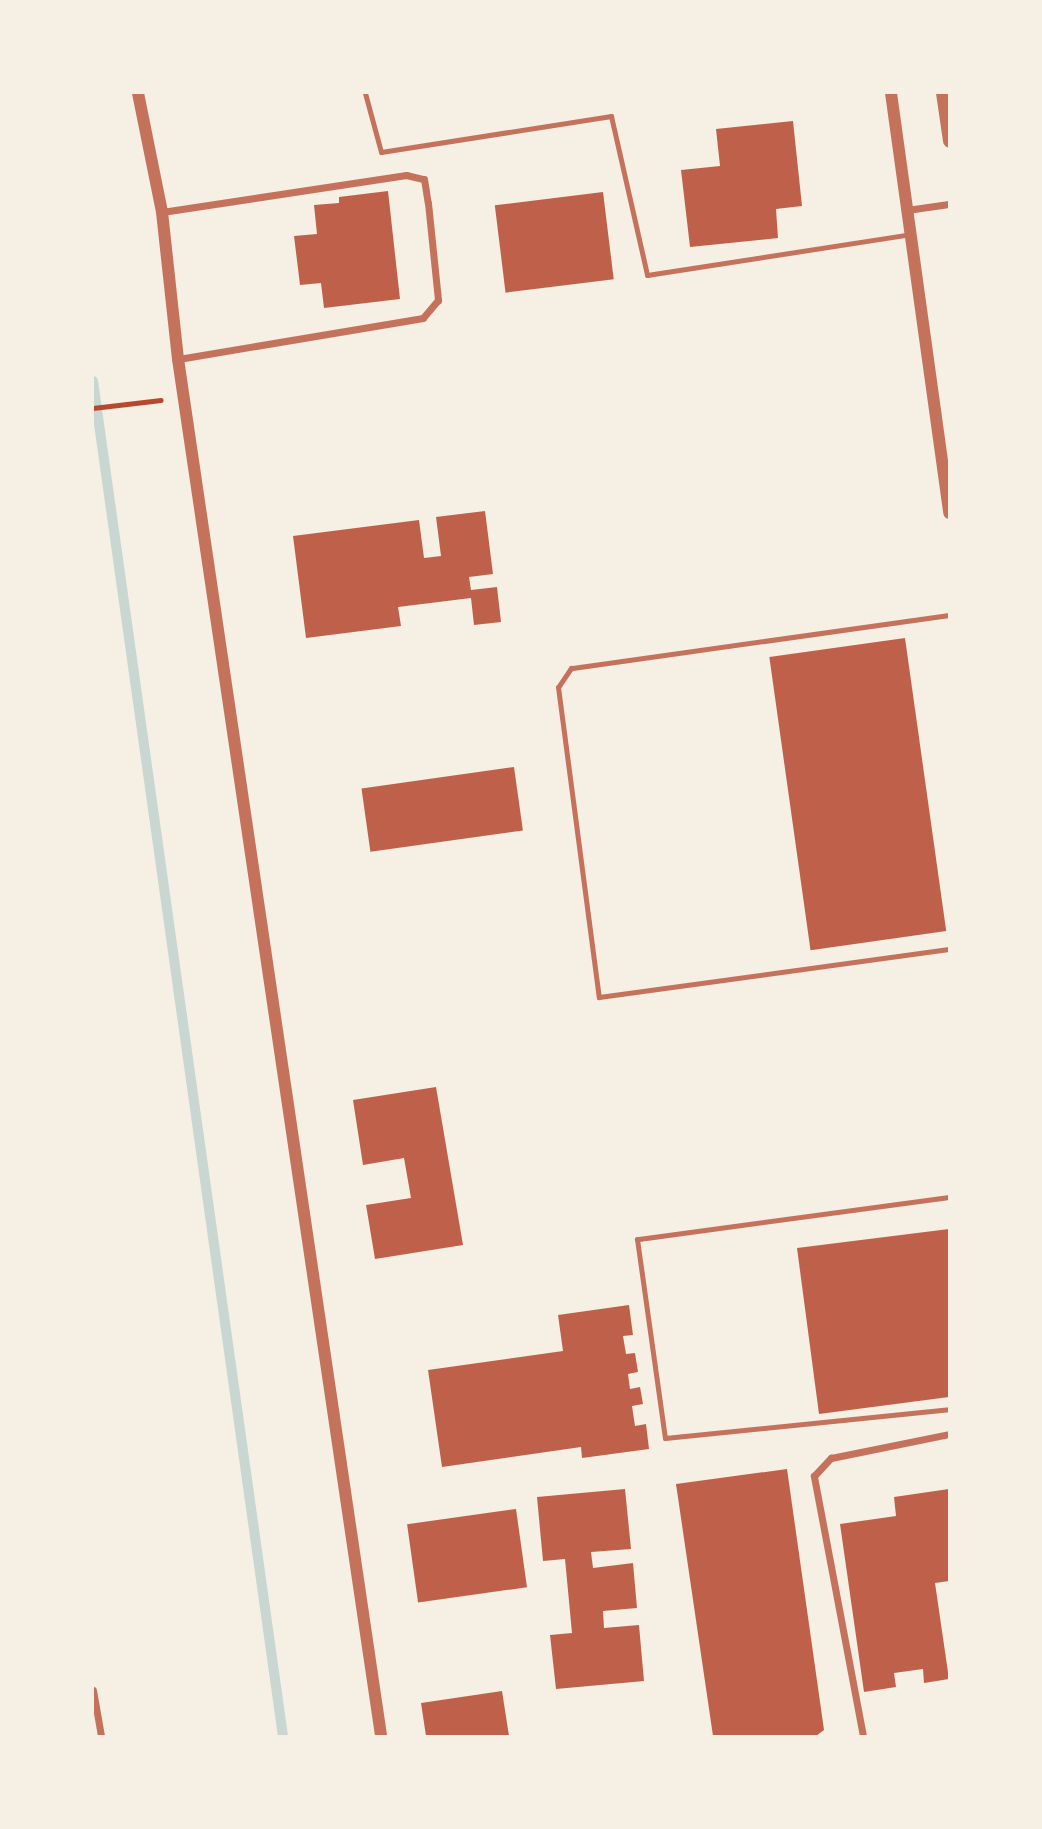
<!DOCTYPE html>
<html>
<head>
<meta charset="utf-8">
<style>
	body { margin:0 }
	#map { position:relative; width:1042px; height:1829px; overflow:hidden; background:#f6efe4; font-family:"Nunito Sans",sans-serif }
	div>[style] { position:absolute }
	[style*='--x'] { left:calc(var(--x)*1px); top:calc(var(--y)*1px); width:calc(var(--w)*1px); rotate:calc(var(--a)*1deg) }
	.stream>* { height:10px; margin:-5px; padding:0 5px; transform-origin:5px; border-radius:5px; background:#c9d6d2 }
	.building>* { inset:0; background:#bf614a; transform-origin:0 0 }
	.path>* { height:4.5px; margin:-2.25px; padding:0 2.25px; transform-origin:2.25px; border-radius:2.25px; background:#b5482f }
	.service>* { height:5px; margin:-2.5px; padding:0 2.5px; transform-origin:2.5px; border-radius:2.5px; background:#c5725c }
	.minor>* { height:7px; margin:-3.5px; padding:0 3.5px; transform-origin:3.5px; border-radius:3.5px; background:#c5725c }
	.tertiary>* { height:12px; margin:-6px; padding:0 6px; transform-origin:6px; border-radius:6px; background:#c5725c }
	span { translate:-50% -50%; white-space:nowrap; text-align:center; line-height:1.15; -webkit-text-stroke:5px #f6efe4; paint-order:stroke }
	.frame { position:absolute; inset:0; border:94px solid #f6efe4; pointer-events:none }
</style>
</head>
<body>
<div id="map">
	<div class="stream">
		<div style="--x:93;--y:381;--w:1368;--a:82.02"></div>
	</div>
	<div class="building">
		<div style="clip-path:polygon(793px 121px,802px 206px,776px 209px,778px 238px,690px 247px,681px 170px,720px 166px,716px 129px)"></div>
		<div style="clip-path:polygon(388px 191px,400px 299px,324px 308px,321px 283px,300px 285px,294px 236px,317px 234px,314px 205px,339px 203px,339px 197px)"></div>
		<div style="left:603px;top:192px;width:88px;height:109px;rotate:83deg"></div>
		<div style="clip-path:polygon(485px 511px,493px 574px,469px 577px,471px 590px,497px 587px,501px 622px,474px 625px,471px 598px,398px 607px,401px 626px,306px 638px,293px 536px,419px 520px,424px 558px,441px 556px,436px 517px)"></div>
		<div style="left:905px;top:638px;width:296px;height:137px;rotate:82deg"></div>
		<div style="left:514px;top:767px;width:64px;height:154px;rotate:82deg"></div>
		<div style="clip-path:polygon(436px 1087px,463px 1245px,375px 1259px,366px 1205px,411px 1198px,404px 1158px,363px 1165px,353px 1100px)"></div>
		<div style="clip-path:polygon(949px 1229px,949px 1397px,819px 1414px,797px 1248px)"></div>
		<div style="clip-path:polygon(629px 1305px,633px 1335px,623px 1336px,626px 1354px,635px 1353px,638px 1372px,628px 1374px,630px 1389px,640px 1387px,643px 1404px,632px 1406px,635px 1426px,646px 1424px,649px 1449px,582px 1458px,581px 1447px,442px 1467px,428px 1370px,563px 1351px,558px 1315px)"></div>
		<div style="clip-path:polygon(787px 1469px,824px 1730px,816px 1736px,713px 1736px,676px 1484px)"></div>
		<div style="clip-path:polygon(625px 1489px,631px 1549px,591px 1552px,593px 1568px,633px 1563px,637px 1608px,603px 1611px,604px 1628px,639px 1625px,644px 1681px,556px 1689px,550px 1635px,572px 1633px,565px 1559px,543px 1561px,537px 1497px)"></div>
		<div style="clip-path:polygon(949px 1489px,949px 1581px,935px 1583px,949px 1679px,924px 1683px,923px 1669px,894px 1673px,896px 1687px,864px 1692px,840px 1524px,896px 1516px,894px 1497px)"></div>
		<div style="left:516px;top:1509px;width:79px;height:110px;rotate:82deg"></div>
		<div style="clip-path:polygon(502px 1691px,509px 1736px,426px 1736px,421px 1703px)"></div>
	</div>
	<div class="path">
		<div style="--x:93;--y:408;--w:68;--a:-6.7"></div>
	</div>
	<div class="service">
		<div style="--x:365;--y:93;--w:61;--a:74.8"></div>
		<div style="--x:381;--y:152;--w:233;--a:-8.9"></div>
		<div style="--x:611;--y:116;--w:163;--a:77.2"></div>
		<div style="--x:647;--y:275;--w:267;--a:-8.8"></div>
		<div style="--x:949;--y:615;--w:382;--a:172"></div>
		<div style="--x:571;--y:668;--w:23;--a:124"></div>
		<div style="--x:558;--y:687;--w:313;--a:82.5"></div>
		<div style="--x:599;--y:997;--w:353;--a:-7.8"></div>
		<div style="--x:949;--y:1197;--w:315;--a:172.3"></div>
		<div style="--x:637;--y:1239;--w:201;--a:82"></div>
		<div style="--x:665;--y:1438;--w:285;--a:-5.8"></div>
	</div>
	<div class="minor">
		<div style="--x:907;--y:210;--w:42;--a:-8.1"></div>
		<div style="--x:162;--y:212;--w:247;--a:-8.6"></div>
		<div style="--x:406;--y:175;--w:18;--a:13"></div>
		<div style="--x:424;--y:179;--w:24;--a:81"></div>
		<div style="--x:428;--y:203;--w:98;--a:84.1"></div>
		<div style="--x:438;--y:300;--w:23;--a:130"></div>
		<div style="--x:423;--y:318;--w:248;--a:170.5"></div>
		<div style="--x:93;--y:1690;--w:47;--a:80.1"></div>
		<div style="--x:863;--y:1736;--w:265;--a:-100.7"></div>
		<div style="--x:814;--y:1476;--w:25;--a:-47"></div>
		<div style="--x:831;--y:1458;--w:120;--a:-11.5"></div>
	</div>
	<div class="tertiary">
		<div style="--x:138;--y:93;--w:121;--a:78.6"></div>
		<div style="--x:162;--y:212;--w:148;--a:83.8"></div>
		<div style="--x:178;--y:359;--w:1392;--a:81.61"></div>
		<div style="--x:891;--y:93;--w:424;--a:82.1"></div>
		<div style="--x:942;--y:93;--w:49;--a:81.7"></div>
	</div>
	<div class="frame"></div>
</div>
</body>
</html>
